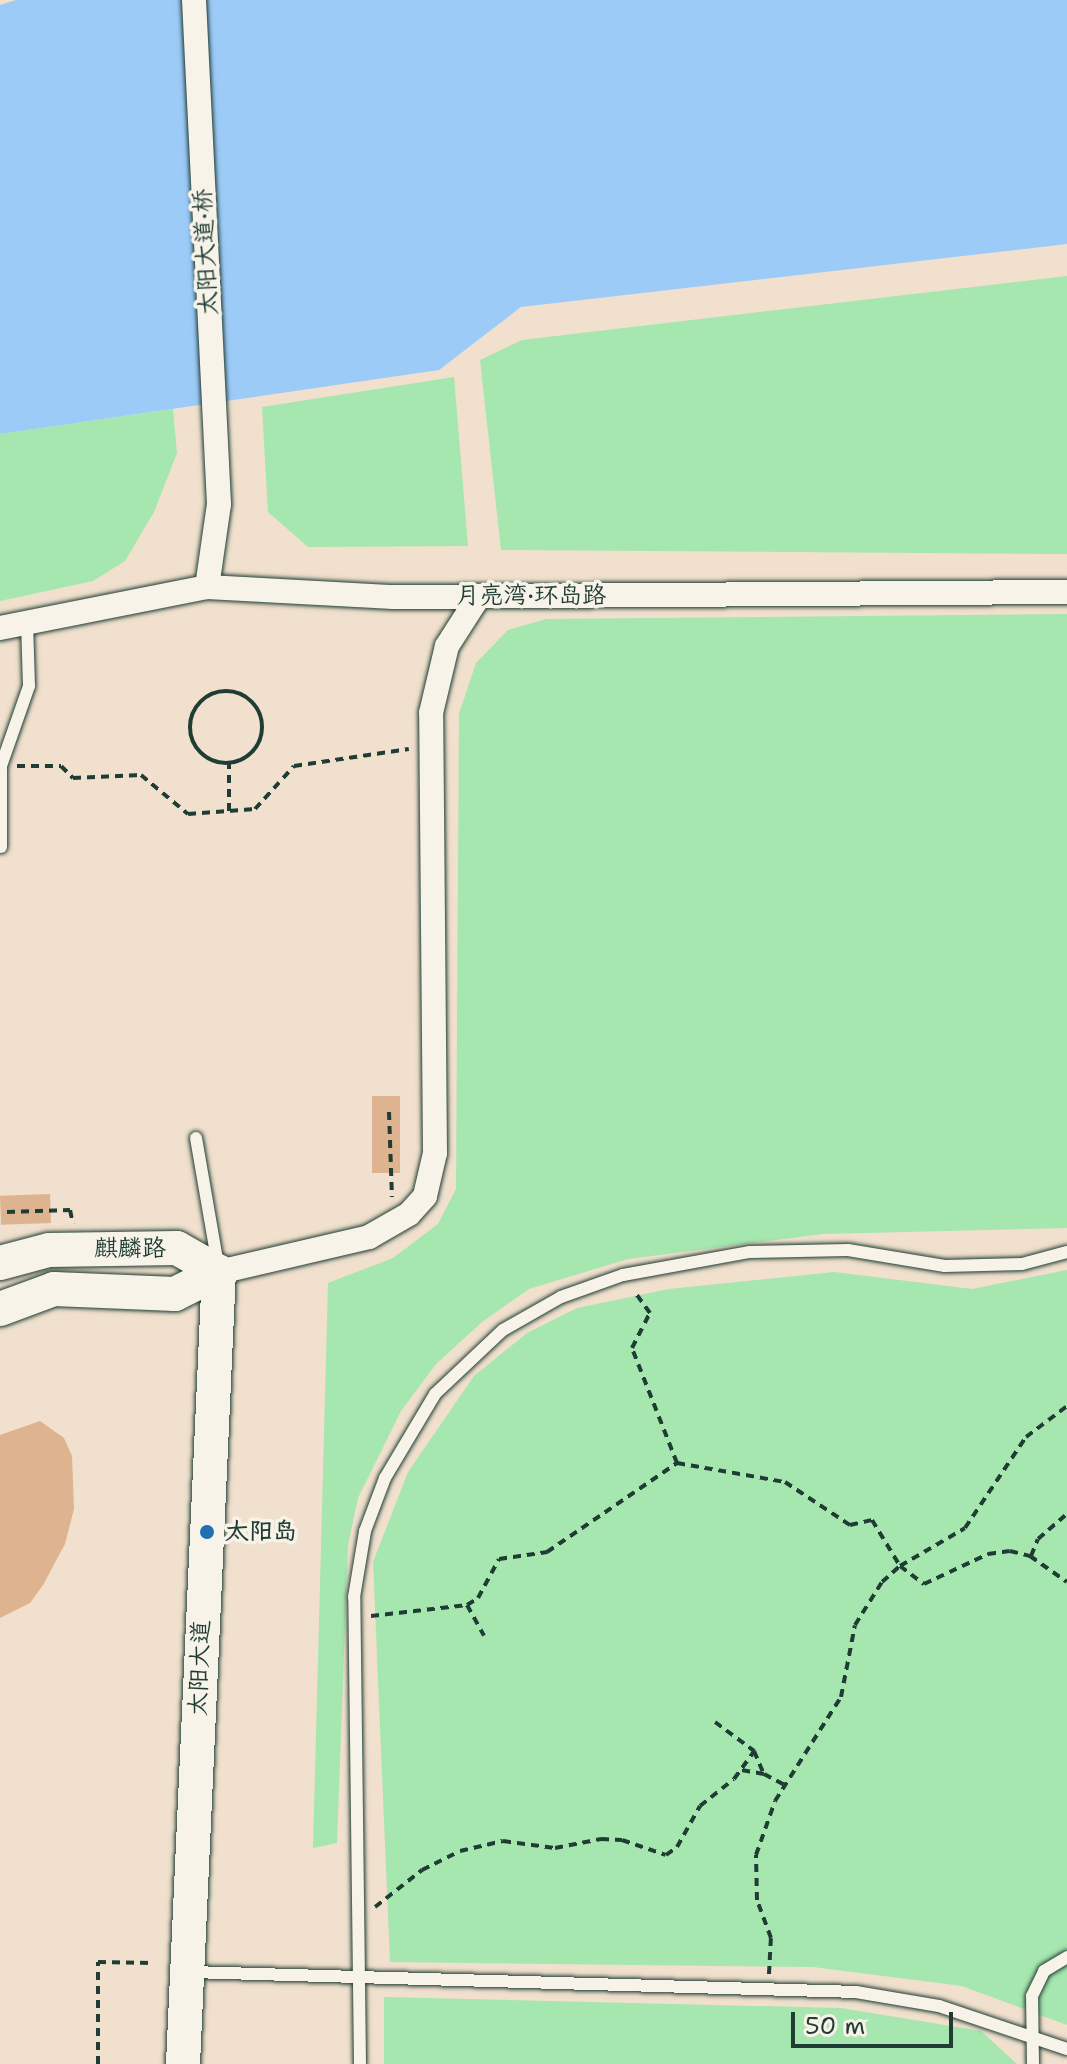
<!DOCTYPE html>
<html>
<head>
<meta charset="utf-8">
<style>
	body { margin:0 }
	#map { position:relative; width:1067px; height:2064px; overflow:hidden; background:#f0e0cd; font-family:"Shantell Sans","LXGW WenKai TC",sans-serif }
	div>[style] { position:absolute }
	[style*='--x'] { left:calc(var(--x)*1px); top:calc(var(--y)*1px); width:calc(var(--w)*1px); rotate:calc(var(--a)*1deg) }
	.green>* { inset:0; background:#a6e6af }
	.water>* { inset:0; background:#9dcbf8 }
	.building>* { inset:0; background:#deb38f; transform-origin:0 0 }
	.path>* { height:4px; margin-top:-2px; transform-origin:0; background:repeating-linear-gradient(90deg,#1f3d34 0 8px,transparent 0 14px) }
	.path>.ring { margin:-2px; padding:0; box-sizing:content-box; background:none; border:4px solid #1f3d34; border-radius:50% }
	.roads { filter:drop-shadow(0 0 2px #1f3d34) drop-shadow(0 0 2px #1f3d34) }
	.lane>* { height:12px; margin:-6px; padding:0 6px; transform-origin:6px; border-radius:6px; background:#f7f3e8 }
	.street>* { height:24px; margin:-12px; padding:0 12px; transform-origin:12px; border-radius:12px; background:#f7f3e8 }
	.secondary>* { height:34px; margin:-17px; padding:0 17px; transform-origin:17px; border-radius:17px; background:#f7f3e8 }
	.dots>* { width:22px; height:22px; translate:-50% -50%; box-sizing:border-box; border:4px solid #f7f3e8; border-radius:50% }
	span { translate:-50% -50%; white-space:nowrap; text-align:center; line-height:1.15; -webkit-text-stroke:7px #f7f3e8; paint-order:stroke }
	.street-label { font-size:24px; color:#1f3d34 }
	.poi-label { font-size:24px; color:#1f3d34; font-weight:700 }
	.left { translate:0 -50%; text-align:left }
	.scale { position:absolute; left:791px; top:2012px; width:162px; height:36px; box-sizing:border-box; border:4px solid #1f3d34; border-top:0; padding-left:10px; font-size:24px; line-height:28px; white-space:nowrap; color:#1f3d34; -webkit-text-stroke:6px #f7f3e8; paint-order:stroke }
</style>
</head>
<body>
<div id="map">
	<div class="green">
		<div style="clip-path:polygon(1067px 276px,1067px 554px,501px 550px,480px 360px,522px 340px)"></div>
		<div style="clip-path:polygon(454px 377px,468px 546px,308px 547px,268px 512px,262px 407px)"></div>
		<div style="clip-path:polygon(173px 409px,177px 453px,154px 512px,125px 561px,93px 581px,0 601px,0 434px)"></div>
		<div style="clip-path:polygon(1067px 614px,1067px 1228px,823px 1234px,628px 1259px,529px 1289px,482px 1322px,436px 1364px,401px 1411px,358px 1498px,348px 1545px,337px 1843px,313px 1848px,328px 1283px,393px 1258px,438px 1224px,456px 1189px,459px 714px,476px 663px,508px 630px,546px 619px)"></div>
		<div style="clip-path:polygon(1067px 1270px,1067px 2025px,962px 1986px,813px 1967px,390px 1962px,373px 1562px,408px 1472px,474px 1376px,527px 1333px,577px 1308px,669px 1289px,834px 1272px,972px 1289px)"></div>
		<div style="clip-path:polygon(384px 1997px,841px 2008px,981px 2031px,1017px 2064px,384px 2064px)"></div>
	</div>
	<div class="water">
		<div style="clip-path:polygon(16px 0,1067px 0,1067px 244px,521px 307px,439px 370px,0 434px,0 5px)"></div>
	</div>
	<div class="building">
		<div style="left:400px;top:1096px;width:77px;height:28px;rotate:90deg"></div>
		<div style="left:50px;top:1194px;width:29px;height:50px;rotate:88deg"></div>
		<div style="clip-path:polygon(40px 1421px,64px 1438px,72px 1456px,74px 1509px,65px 1544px,43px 1585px,30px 1603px,0 1618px,0 1435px)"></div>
	</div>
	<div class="path">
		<div class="ring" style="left:190px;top:691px;width:68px;height:68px"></div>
		<div style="--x:17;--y:766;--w:44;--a:0"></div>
		<div style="--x:61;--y:766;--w:17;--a:45"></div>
		<div style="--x:73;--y:778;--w:68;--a:-2.5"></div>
		<div style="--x:141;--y:775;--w:61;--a:39.7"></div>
		<div style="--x:188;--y:814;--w:67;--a:-4.3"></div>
		<div style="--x:255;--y:809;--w:58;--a:-47.8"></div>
		<div style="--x:294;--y:766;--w:116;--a:-8.4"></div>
		<div style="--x:229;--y:811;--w:47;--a:-90"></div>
		<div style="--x:389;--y:1112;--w:85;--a:88"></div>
		<div style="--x:7;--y:1212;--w:63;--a:-1.8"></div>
		<div style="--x:70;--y:1210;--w:14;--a:78"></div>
		<div style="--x:677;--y:1463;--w:110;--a:10"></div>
		<div style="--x:785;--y:1482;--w:78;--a:33.5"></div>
		<div style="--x:850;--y:1525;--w:23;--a:-13"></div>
		<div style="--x:872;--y:1520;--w:54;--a:58.7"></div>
		<div style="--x:900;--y:1566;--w:30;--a:37"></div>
		<div style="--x:924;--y:1584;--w:71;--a:-25.1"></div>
		<div style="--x:988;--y:1554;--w:22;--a:-8"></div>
		<div style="--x:1010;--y:1551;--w:21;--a:14"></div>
		<div style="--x:1030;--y:1556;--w:45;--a:35.1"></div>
		<div style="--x:1031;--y:1556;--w:18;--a:-68"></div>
		<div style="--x:1038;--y:1539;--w:38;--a:-41"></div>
		<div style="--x:467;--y:1605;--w:13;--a:-32"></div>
		<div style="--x:478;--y:1598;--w:44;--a:-61.7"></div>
		<div style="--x:499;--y:1559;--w:49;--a:-8.3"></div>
		<div style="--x:547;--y:1552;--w:158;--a:-34.4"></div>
		<div style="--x:677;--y:1463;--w:123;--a:-111.4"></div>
		<div style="--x:632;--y:1348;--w:39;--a:-63"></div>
		<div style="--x:650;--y:1313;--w:27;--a:-126"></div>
		<div style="--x:371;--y:1616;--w:97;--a:-6.5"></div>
		<div style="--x:467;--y:1605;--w:35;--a:61"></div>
		<div style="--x:715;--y:1722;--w:49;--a:36.6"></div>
		<div style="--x:764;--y:1774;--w:24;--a:28"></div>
		<div style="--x:375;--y:1907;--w:60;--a:-38.2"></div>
		<div style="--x:422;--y:1870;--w:42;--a:-26.6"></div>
		<div style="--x:460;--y:1851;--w:44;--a:-13.1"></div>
		<div style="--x:503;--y:1841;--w:52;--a:7.7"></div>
		<div style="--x:555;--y:1848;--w:47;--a:-11.1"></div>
		<div style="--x:601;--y:1839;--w:21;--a:3"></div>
		<div style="--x:622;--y:1840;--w:46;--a:18.8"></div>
		<div style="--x:666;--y:1855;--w:14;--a:-36"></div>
		<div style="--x:677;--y:1847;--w:47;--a:-60.7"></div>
		<div style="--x:700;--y:1806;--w:43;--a:-38.5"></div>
		<div style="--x:734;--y:1779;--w:34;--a:-54"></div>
		<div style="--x:754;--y:1751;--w:25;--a:67"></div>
		<div style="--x:764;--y:1774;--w:23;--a:-170"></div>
		<div style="--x:769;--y:1974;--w:36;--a:-87"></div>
		<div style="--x:771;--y:1938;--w:40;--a:-110.2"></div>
		<div style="--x:757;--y:1900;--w:45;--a:-91.3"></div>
		<div style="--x:756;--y:1855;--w:57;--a:-70.6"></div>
		<div style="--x:775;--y:1801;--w:123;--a:-57.6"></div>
		<div style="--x:841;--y:1697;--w:73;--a:-79"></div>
		<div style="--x:855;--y:1625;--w:51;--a:-57.9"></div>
		<div style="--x:882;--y:1582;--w:24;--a:-42"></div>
		<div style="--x:900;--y:1566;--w:75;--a:-30.3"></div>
		<div style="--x:965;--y:1528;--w:110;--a:-56.2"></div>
		<div style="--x:1026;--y:1437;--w:51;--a:-37.1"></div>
		<div style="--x:98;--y:2064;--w:102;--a:-90"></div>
		<div style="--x:98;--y:1962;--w:55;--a:1"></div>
	</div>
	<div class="roads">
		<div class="lane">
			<div style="--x:1;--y:847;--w:81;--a:-90"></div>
			<div style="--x:1;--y:766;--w:85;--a:-70.7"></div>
			<div style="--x:29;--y:686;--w:62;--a:-91.8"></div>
			<div style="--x:196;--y:1138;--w:129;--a:80.2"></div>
			<div style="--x:191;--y:1972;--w:665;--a:1.72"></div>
			<div style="--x:856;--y:1992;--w:84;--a:9.6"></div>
			<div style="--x:939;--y:2006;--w:135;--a:18.6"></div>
			<div style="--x:360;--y:2064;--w:467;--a:-90.7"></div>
			<div style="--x:354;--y:1597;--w:67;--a:-80.5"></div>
			<div style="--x:365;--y:1531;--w:57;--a:-69.3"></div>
			<div style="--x:385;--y:1478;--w:98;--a:-59.2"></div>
			<div style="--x:435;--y:1394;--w:93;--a:-43.3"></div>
			<div style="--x:503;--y:1330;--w:67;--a:-29.6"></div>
			<div style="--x:561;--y:1297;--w:66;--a:-19.5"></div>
			<div style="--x:623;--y:1275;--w:129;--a:-10.3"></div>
			<div style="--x:750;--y:1252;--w:98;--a:-1.2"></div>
			<div style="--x:848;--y:1250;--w:98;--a:9.4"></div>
			<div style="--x:945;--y:1266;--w:77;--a:-1.5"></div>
			<div style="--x:1022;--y:1264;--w:47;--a:-14.9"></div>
			<div style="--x:1033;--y:2064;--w:68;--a:-90.8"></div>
			<div style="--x:1032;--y:1996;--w:28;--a:-64"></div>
			<div style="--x:1044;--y:1971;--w:27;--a:-31"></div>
		</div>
		<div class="street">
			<div style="--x:194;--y:0;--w:505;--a:87.16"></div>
			<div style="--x:219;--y:504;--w:84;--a:98.2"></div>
			<div style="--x:0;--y:628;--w:211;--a:-11.2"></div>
			<div style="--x:207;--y:587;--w:187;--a:3.1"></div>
			<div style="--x:394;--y:597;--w:673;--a:-0.43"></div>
			<div style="--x:219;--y:1272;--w:154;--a:-13.1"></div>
			<div style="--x:369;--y:1237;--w:46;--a:-29.9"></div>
			<div style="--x:409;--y:1214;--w:24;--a:-48"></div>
			<div style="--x:425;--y:1196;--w:44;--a:-76.9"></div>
			<div style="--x:435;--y:1153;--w:440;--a:-90.5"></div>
			<div style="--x:431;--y:713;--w:69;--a:-76.6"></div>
			<div style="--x:447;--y:646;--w:59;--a:-57.4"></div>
		</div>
		<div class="secondary">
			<div style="--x:0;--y:1263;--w:51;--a:-14.9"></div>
			<div style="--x:49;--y:1250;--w:128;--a:-0.9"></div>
			<div style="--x:177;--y:1248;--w:48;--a:29.7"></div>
			<div style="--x:0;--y:1309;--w:58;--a:-20.3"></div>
			<div style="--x:54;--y:1289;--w:121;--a:2.4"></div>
			<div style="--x:175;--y:1294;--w:49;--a:-26.6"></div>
			<div style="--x:183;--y:2064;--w:793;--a:-87.4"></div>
		</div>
	</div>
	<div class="dots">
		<div style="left:207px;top:1532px;background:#1f6fb2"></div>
	</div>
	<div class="street-label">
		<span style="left:206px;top:252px;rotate:-93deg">太阳大道·桥</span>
		<span style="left:531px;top:596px">月亮湾·环岛路</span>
		<span style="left:130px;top:1249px">麒麟路</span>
		<span style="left:200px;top:1668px;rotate:-88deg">太阳大道</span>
	</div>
	<div class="poi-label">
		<span class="left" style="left:225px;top:1532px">太阳岛</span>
	</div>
	<div class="scale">50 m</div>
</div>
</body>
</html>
